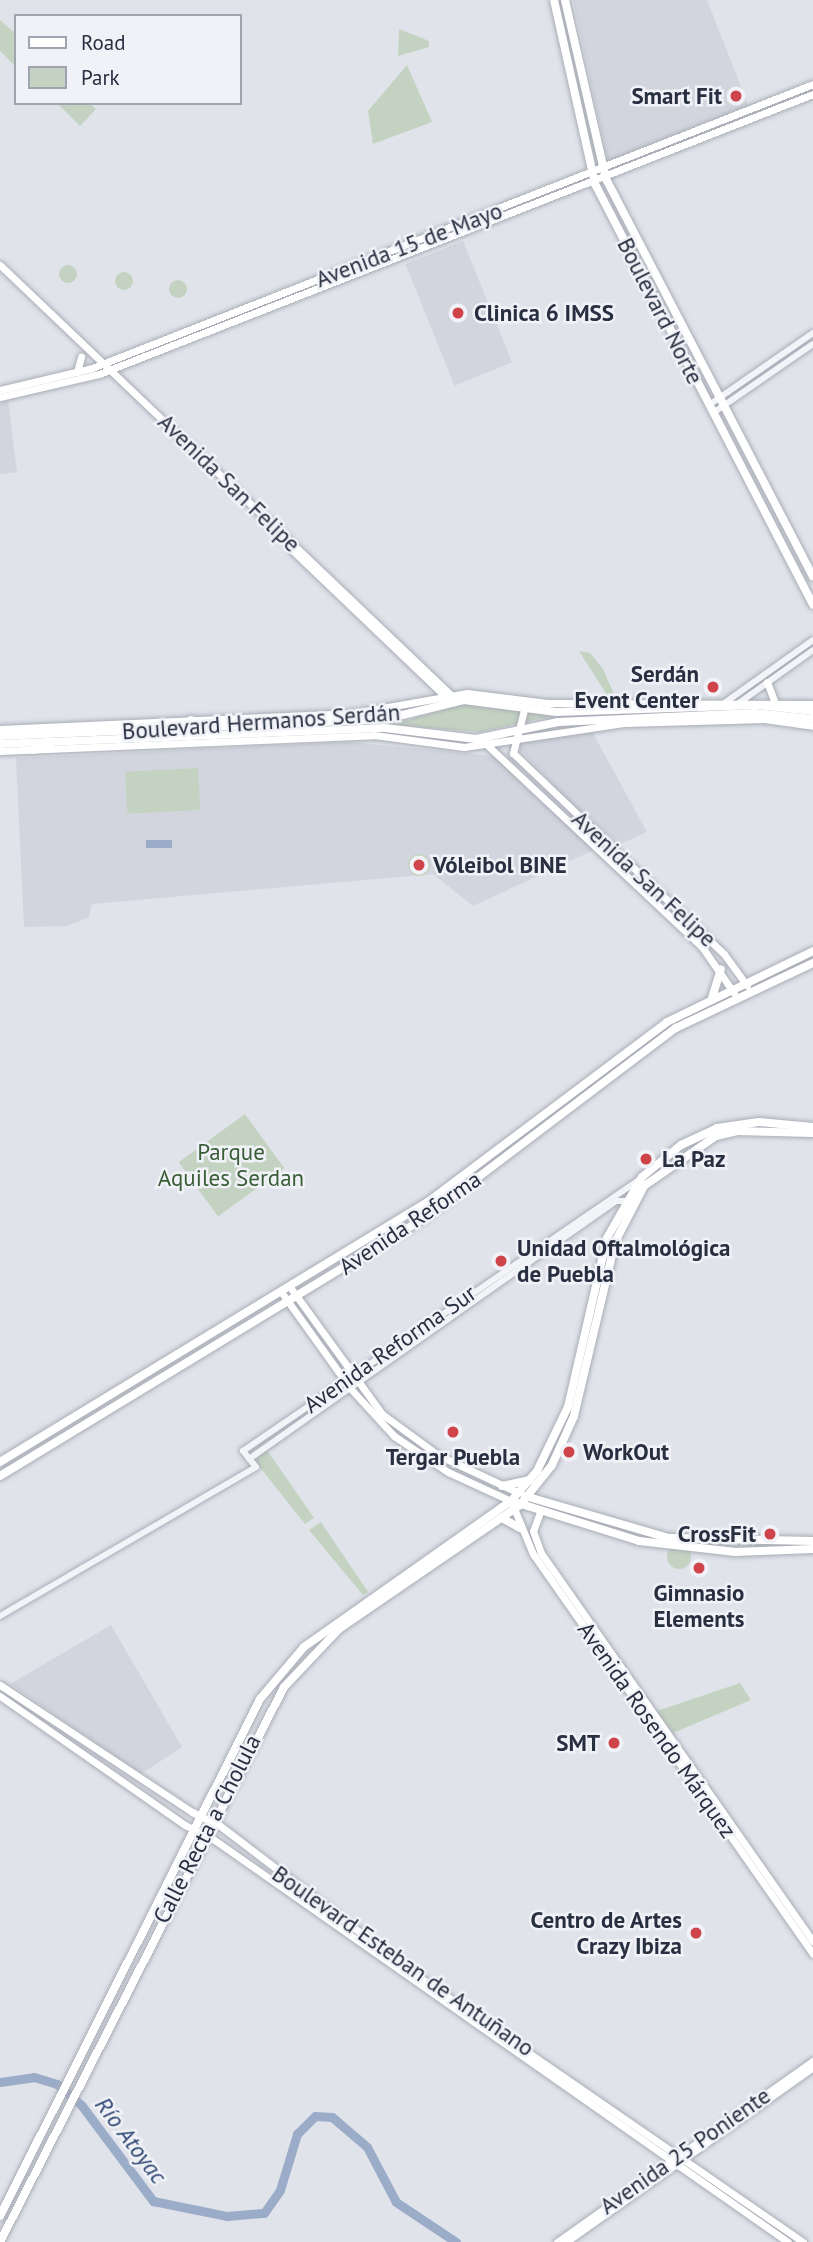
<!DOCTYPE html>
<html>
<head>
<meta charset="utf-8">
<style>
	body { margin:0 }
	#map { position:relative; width:813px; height:2242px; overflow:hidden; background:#e0e3e9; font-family:"PT Sans",sans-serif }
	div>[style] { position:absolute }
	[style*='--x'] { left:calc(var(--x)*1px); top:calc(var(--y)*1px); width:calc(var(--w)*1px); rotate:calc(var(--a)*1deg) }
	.built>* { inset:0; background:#d2d5de; transform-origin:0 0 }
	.green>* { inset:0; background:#c4d3c1; transform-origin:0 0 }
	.round { border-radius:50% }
	.water>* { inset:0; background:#9bacc9; transform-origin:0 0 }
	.river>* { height:9px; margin:-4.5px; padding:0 4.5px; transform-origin:4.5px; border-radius:4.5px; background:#9bacc9 }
	.roads { filter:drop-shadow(0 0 2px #a9adb7) drop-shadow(0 0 2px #a9adb7) }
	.tertiary>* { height:6px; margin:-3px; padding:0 3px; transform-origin:3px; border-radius:3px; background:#f3f4f7 }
	.secondary>* { height:7px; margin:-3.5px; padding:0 3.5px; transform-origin:3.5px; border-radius:3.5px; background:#fff }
	.primary>* { height:8px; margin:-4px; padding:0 4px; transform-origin:4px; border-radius:4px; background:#fff }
	.secondary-bridge>* { height:7px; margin:-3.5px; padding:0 3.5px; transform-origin:3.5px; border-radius:3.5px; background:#fff }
	.dots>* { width:19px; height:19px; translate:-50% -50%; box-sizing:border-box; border:4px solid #f0f2f7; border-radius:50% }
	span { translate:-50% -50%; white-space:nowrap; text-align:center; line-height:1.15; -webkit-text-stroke:5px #f0f2f7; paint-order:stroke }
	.poi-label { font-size:23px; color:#282f41; font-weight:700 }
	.right { translate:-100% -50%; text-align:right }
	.left { translate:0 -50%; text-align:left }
	.street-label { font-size:23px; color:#282f41 }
	.park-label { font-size:23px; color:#395d36 }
	.water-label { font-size:24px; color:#324975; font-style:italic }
	.legend { position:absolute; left:14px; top:14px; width:228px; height:91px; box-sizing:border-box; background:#f0f2f7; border:2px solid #a0a4ae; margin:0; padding:9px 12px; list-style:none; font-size:21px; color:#282f41 }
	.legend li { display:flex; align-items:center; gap:14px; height:35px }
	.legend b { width:35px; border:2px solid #a0a4ae }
</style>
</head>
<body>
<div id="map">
	<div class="built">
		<div style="clip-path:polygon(573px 0,707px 0,749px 107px,609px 166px)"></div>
		<div style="left:463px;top:241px;width:131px;height:62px;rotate:68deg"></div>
		<div style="clip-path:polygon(8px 401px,17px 472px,0 474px,0 403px)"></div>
		<div style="clip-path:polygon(590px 728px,647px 832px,614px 847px,520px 750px,518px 739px)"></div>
		<div style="clip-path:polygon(348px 742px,494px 756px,594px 850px,473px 906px,433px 874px,92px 904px,89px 917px,67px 926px,24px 927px,16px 758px)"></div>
		<div style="clip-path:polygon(111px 1625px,182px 1747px,141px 1774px,10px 1684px)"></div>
	</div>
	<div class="green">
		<div style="clip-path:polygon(0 20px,16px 34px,14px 65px,0 51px)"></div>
		<div style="clip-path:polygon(399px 29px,429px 41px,429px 47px,398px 56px)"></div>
		<div style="clip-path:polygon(407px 65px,432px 122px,373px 144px,368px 111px)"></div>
		<div style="clip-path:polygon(57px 103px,89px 103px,96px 109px,80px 126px)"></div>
		<div class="round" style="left:59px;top:265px;width:18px;height:18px"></div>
		<div class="round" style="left:115px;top:272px;width:18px;height:18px"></div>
		<div class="round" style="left:169px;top:280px;width:18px;height:18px"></div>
		<div style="clip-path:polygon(579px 651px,590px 653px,603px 669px,615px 696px,607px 695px)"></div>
		<div style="clip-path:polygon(464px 703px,562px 714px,480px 732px,392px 725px)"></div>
		<div style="left:198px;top:768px;width:42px;height:73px;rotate:87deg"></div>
		<div class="round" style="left:408px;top:854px;width:22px;height:22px"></div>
		<div style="left:245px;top:1114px;width:67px;height:82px;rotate:54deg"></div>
		<div style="clip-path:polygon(267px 1450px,314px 1518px,305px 1524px,254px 1460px)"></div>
		<div style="clip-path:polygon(321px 1522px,368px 1592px,363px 1595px,309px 1530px)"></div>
		<div class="round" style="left:667px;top:1545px;width:24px;height:24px"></div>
		<div style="clip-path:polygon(740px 1683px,751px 1700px,673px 1733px,657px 1711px)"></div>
	</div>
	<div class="water">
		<div style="left:172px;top:840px;width:8px;height:26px;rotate:90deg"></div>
	</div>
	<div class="river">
		<div style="--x:0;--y:2082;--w:34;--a:-8"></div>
		<div style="--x:34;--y:2077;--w:24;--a:17"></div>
		<div style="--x:57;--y:2084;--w:33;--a:41"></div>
		<div style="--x:82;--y:2106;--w:119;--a:53.2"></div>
		<div style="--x:153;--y:2201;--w:76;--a:11.5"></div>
		<div style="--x:227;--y:2216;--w:37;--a:-5"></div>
		<div style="--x:264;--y:2213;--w:28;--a:-55"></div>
		<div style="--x:280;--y:2190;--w:59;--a:-73.1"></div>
		<div style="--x:297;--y:2134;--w:25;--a:-45"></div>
		<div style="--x:315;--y:2116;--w:17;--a:3"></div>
		<div style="--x:332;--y:2117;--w:46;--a:40.6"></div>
		<div style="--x:367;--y:2147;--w:62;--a:62.2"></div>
		<div style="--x:396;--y:2202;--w:72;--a:33.7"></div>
	</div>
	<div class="roads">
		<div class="tertiary">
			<div style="--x:709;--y:405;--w:126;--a:-34.7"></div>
			<div style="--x:713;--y:413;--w:121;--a:-34.6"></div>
			<div style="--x:723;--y:704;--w:110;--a:-35.4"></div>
			<div style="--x:736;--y:705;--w:95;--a:-35.5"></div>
			<div style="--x:249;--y:1459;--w:449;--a:-35.1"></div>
			<div style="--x:616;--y:1201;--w:10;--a:0"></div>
			<div style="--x:0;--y:1616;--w:296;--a:-30.2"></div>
			<div style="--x:256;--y:1467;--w:21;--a:-129"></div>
			<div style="--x:243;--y:1451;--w:483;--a:-34.4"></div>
		</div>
		<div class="secondary">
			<div style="--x:0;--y:265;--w:626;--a:43.64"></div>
			<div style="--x:77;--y:372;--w:16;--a:-75"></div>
			<div style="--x:0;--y:390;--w:95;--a:-13.4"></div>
			<div style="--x:92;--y:368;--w:775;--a:-21.5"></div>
			<div style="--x:0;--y:397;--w:102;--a:-13.1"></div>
			<div style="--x:99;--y:374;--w:767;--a:-21.41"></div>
			<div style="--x:292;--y:550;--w:216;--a:43.7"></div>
			<div style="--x:767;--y:682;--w:19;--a:69"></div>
			<div style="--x:525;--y:706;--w:49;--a:104.3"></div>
			<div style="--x:513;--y:753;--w:291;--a:43.6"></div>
			<div style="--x:724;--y:954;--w:39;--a:54"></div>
			<div style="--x:0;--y:729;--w:354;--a:-2.6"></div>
			<div style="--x:354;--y:713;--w:115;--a:-10"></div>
			<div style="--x:467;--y:693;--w:81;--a:7.1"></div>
			<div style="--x:547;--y:703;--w:266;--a:0.2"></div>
			<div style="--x:486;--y:744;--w:296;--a:43.2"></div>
			<div style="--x:702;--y:947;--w:56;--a:55.2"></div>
			<div style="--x:0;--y:751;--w:374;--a:-2.4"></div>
			<div style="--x:374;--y:735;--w:91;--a:7.6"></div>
			<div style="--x:464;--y:747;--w:163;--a:-8.5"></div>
			<div style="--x:625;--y:723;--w:139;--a:-1.6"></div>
			<div style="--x:764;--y:719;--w:49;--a:8.1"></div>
			<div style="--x:290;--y:1287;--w:157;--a:54.1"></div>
			<div style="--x:382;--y:1414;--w:69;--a:36.2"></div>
			<div style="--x:438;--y:1455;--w:89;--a:25.1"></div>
			<div style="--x:282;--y:1293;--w:117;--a:54.4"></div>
			<div style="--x:350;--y:1388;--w:65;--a:47.5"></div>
			<div style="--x:394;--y:1436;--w:65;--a:33.7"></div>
			<div style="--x:448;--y:1472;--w:69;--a:24.7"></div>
			<div style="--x:511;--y:1501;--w:57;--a:67.5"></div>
			<div style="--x:533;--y:1554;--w:488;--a:55"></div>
			<div style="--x:540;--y:1512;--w:20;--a:110"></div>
			<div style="--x:533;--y:1531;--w:23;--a:70"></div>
			<div style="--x:541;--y:1553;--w:474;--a:55"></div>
			<div style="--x:0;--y:1685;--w:230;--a:33.5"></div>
			<div style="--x:0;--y:1696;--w:226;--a:34.9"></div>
			<div style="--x:219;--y:1825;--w:244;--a:37.3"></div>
			<div style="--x:413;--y:1973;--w:474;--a:34.6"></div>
			<div style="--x:213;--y:1839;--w:702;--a:35.03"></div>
			<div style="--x:557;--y:2242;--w:314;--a:-35.3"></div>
			<div style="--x:566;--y:2242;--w:303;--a:-35.3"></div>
		</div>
		<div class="primary">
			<div style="--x:554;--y:0;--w:189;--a:77.4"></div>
			<div style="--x:595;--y:184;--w:474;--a:62.6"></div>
			<div style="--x:565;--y:0;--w:184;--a:77.1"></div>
			<div style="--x:606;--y:179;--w:448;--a:62.5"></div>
			<div style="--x:191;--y:720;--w:16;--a:15"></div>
			<div style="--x:0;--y:736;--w:386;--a:-2.5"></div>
			<div style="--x:386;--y:719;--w:80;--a:-13.7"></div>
			<div style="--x:464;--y:700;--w:93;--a:7.4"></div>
			<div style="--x:556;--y:712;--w:201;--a:-2"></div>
			<div style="--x:757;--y:705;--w:56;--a:6.1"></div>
			<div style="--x:0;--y:744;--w:385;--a:-2.4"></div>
			<div style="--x:385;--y:728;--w:92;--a:6.9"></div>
			<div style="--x:476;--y:739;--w:84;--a:-11.7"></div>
			<div style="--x:558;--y:722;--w:197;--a:-2.6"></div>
			<div style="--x:755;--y:713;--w:58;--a:5.9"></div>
			<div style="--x:33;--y:750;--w:18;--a:-19"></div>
			<div style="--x:712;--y:998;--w:30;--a:-73"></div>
			<div style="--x:0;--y:1462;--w:502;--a:-31.32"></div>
			<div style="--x:429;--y:1201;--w:298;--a:-36.9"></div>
			<div style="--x:667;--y:1022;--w:162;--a:-25.9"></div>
			<div style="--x:0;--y:1476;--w:495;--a:-31.3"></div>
			<div style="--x:423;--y:1219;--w:317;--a:-37.1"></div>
			<div style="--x:676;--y:1028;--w:152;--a:-25.4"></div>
			<div style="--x:502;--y:1486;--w:29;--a:-12"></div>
			<div style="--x:525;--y:1496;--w:150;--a:16.3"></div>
			<div style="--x:669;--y:1538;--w:144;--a:1.2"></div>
			<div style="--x:518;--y:1503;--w:127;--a:17.4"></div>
			<div style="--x:639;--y:1541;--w:97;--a:6.5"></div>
			<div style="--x:735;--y:1552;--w:78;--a:-2.2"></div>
			<div style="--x:502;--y:1518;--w:21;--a:29"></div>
			<div style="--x:0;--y:2216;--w:579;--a:-63.3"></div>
			<div style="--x:260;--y:1699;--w:68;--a:-49.8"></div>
			<div style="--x:304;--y:1647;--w:253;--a:-35.2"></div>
			<div style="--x:511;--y:1501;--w:40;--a:-49"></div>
			<div style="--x:537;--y:1471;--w:71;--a:-64.2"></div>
			<div style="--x:568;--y:1407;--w:173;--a:-77"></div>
			<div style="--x:607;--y:1238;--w:70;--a:-60.2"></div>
			<div style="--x:642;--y:1177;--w:50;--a:-39.4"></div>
			<div style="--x:681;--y:1145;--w:40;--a:-25"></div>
			<div style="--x:717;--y:1128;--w:42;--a:-8.1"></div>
			<div style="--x:759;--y:1122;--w:54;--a:5.3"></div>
			<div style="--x:0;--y:2242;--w:623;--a:-62.9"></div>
			<div style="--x:284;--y:1687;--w:80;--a:-46.5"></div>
			<div style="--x:339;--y:1629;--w:219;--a:-34.4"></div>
			<div style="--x:520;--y:1505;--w:51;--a:-51.3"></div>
			<div style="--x:552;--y:1465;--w:54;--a:-65.8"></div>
			<div style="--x:574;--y:1416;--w:179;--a:-76.7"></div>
			<div style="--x:615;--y:1242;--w:63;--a:-62.6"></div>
			<div style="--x:644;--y:1186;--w:88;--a:-34.8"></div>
			<div style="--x:716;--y:1136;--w:22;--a:-13"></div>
			<div style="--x:737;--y:1131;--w:76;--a:1.5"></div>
		</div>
	</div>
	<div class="secondary-bridge">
		<div style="--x:192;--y:1812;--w:30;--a:26"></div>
		<div style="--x:185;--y:1825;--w:31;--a:27"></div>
	</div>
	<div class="dots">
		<div style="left:736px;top:96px;background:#cf444a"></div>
		<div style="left:458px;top:313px;background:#cf444a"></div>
		<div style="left:713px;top:687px;background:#cf444a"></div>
		<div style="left:419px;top:865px;background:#cf444a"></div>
		<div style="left:646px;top:1159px;background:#cf444a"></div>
		<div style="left:501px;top:1261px;background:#cf444a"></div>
		<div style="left:453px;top:1432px;background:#cf444a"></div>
		<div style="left:569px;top:1452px;background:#cf444a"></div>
		<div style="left:770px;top:1534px;background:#cf444a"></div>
		<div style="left:699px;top:1568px;background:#cf444a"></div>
		<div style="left:614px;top:1743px;background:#cf444a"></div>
		<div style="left:696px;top:1933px;background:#cf444a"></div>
	</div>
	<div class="poi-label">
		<span class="right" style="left:722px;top:96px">Smart Fit</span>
		<span class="left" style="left:474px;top:313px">Clinica 6 IMSS</span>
		<span class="right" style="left:699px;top:687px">Serdán<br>Event Center</span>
		<span class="left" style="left:433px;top:865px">Vóleibol BINE</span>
		<span class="left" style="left:662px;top:1159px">La Paz</span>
		<span class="left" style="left:517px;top:1261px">Unidad Oftalmológica<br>de Puebla</span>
		<span class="left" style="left:583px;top:1452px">WorkOut</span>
		<span style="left:453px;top:1457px">Tergar Puebla</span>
		<span class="right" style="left:756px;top:1534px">CrossFit</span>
		<span style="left:699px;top:1606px">Gimnasio<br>Elements</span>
		<span class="right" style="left:600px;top:1743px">SMT</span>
		<span class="right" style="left:682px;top:1933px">Centro de Artes<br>Crazy Ibiza</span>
	</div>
	<div class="street-label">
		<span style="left:409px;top:245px;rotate:-21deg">Avenida 15 de Mayo</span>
		<span style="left:660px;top:311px;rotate:63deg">Boulevard Norte</span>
		<span style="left:229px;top:483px;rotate:44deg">Avenida San Felipe</span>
		<span style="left:261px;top:722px;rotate:-4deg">Boulevard Hermanos Serdán</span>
		<span style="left:644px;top:879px;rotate:43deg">Avenida San Felipe</span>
		<span style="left:410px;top:1223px;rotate:-34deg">Avenida Reforma</span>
		<span style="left:390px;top:1349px;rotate:-35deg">Avenida Reforma Sur</span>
		<span style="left:657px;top:1730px;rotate:55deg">Avenida Rosendo Márquez</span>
		<span style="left:207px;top:1829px;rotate:-63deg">Calle Recta a Cholula</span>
		<span style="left:403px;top:1961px;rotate:35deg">Boulevard Esteban de Antuñano</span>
		<span style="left:685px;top:2151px;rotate:-35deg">Avenida 25 Poniente</span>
	</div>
	<div class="park-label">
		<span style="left:231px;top:1165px">Parque<br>Aquiles Serdan</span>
	</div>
	<div class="water-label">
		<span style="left:131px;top:2140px;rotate:53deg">Río Atoyac</span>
	</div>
	<ul class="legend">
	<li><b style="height:9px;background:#fff"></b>Road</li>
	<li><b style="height:19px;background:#c4d3c1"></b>Park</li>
	</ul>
</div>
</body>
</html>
